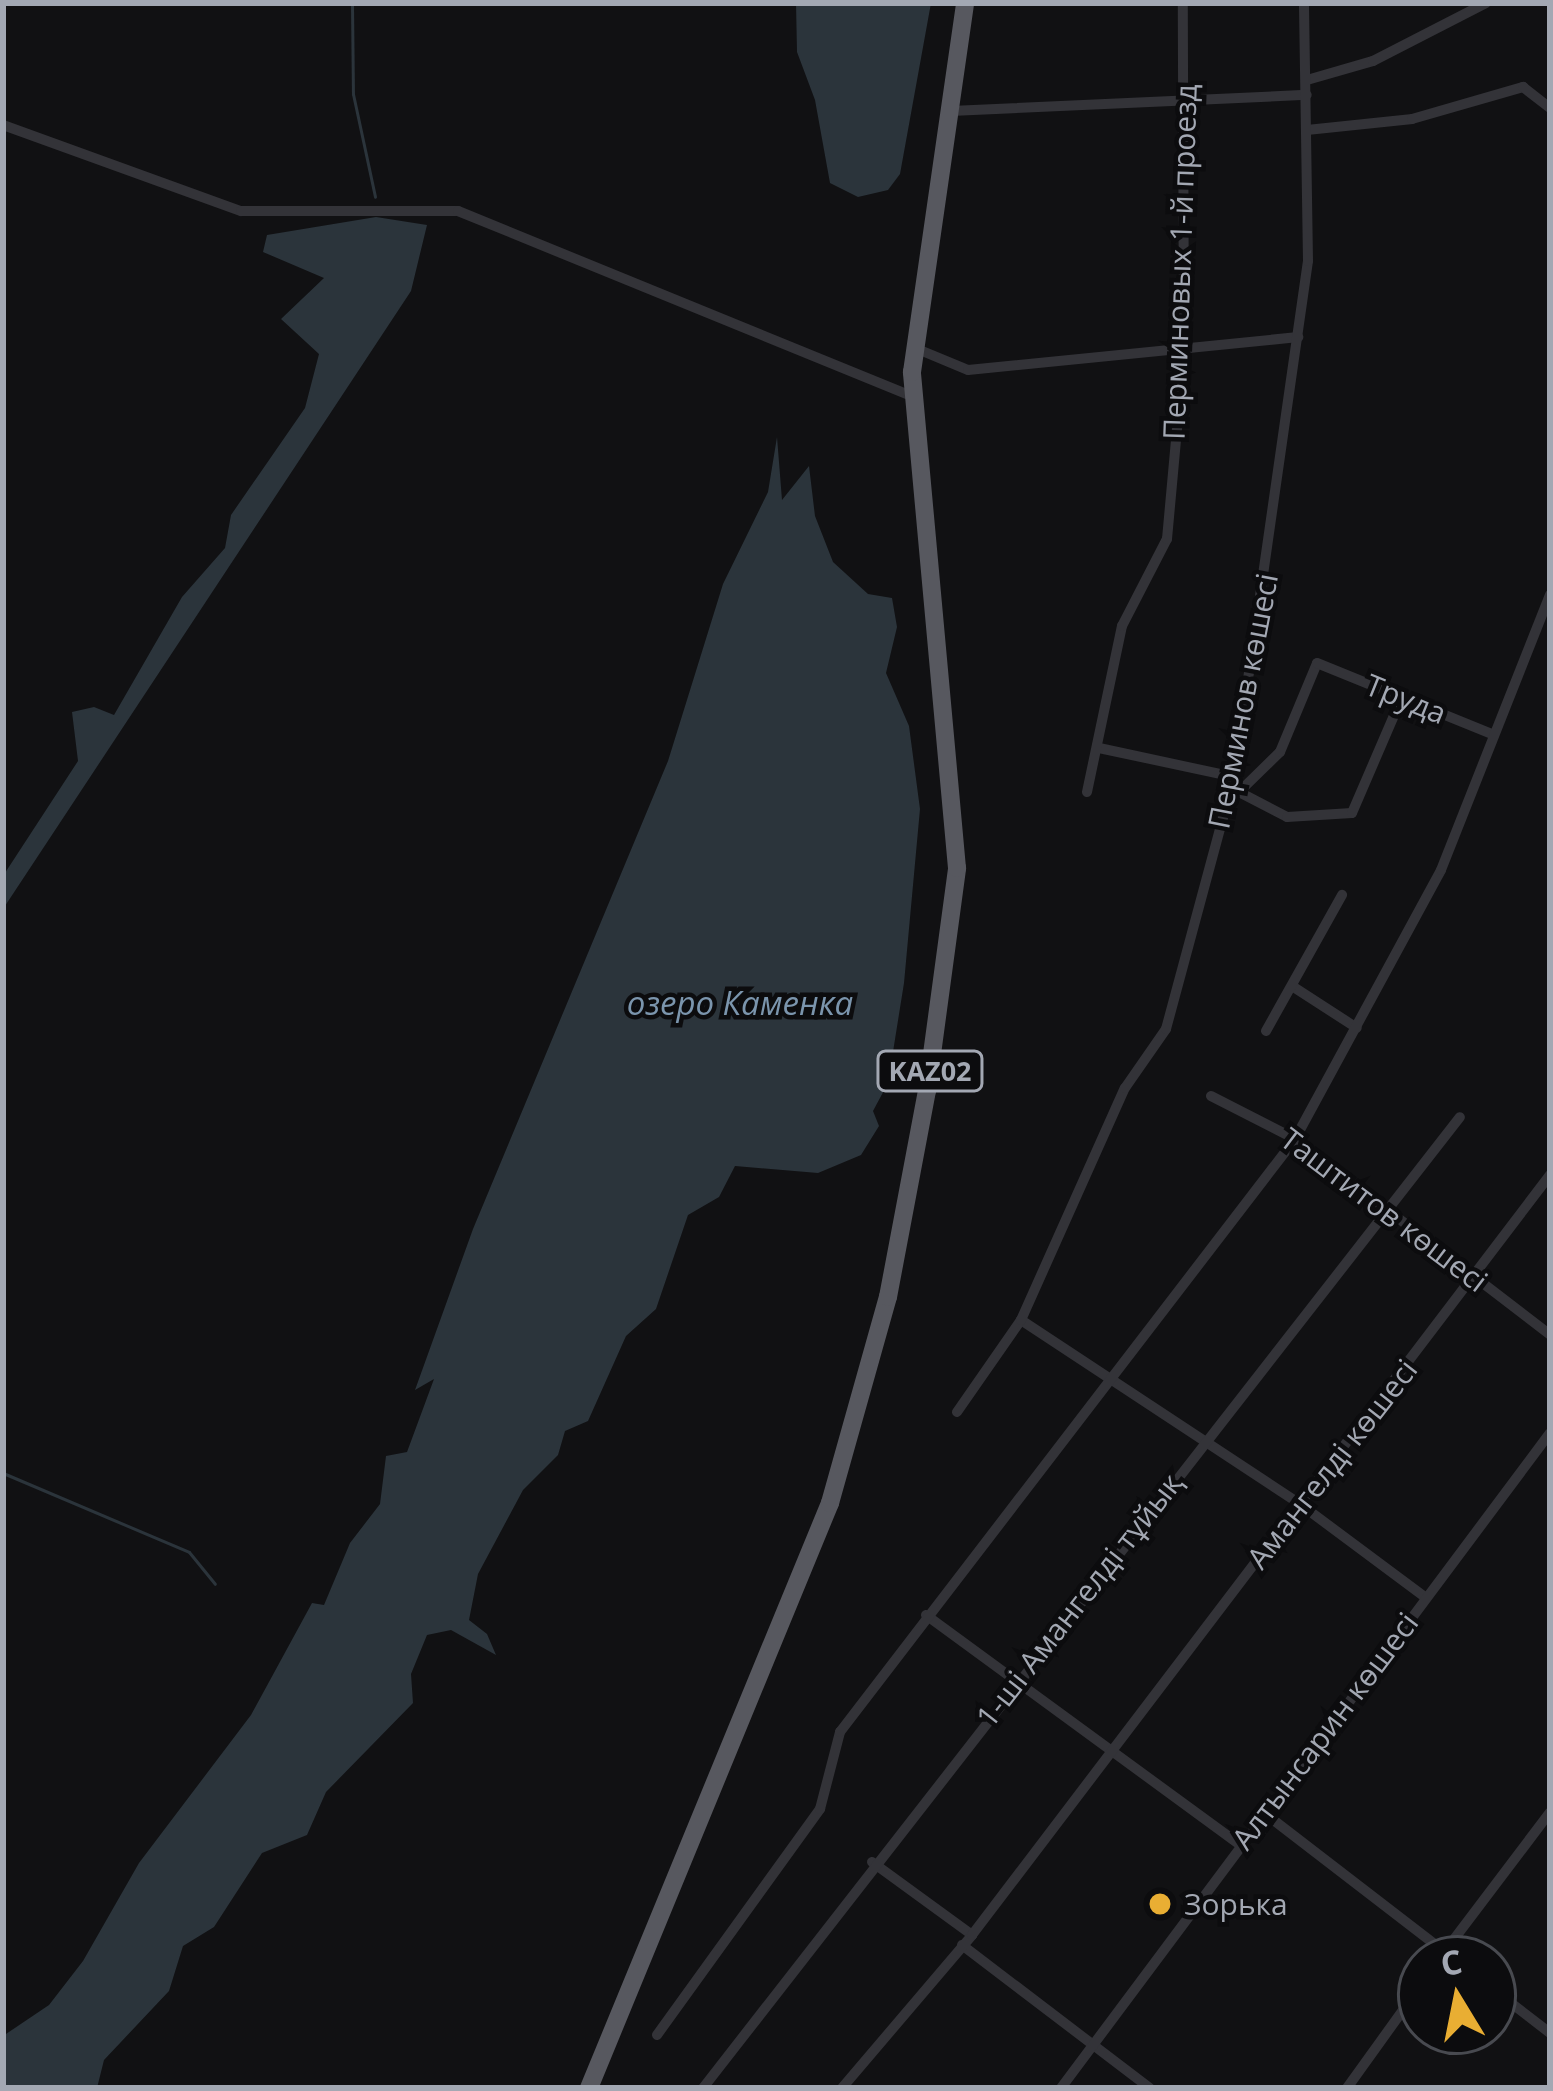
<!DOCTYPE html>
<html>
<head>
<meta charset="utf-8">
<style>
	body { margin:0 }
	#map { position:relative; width:1553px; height:2091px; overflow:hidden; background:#111113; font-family:"Open Sans",sans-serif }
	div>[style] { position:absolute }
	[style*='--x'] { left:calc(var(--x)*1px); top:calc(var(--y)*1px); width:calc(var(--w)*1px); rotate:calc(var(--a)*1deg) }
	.water>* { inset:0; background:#2b343b }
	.stream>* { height:3px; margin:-1.5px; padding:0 1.5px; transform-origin:1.5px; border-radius:1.5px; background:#2b343b }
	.minor>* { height:10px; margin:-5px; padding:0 5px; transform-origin:5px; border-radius:5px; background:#333338 }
	.trunk>* { height:18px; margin:-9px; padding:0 9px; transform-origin:9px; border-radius:9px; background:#57585f }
	.dots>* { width:33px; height:33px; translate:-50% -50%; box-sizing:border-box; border:6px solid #0c0c0e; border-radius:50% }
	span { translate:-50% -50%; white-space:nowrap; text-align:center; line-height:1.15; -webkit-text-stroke:9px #0c0c0e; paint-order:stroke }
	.shield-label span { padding:3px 9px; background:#0c0c0e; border:3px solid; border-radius:9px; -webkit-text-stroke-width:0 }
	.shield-label { font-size:27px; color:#a3a8b3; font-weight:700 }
	.street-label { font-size:30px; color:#a3a8b3 }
	.poi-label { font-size:30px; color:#a3a8b3 }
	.left { translate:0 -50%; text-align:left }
	.water-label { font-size:33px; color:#7b95ad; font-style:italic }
	.frame { position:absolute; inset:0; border:6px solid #a3a8b3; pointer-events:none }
	.north { position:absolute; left:1397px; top:1935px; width:120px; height:120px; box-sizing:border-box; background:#0c0c0e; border:3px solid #484a50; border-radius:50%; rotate:350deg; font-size:33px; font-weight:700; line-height:48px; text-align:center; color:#a3a8b3 }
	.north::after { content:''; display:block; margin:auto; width:42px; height:54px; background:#e9ae33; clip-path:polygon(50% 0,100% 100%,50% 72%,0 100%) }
</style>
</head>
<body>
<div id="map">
	<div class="water">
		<div style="clip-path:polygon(796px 3px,931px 3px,900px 174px,888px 190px,858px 197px,830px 183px,815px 100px,797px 52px)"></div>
		<div style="clip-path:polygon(376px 217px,427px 225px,411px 291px,3px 909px,3px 876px,78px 761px,72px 712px,94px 707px,114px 715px,182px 597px,225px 548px,231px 515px,305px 408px,319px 354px,281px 319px,324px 278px,263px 252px,267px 235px)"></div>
		<div style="clip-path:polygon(777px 437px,782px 500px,809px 466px,815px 516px,833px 562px,868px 594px,892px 598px,897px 627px,886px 673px,909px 726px,920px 809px,904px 983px,888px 1083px,873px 1111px,879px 1126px,861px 1155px,818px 1173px,735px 1166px,719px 1197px,688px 1215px,656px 1309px,626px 1336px,588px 1421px,565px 1431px,558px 1455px,523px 1490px,478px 1574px,469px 1620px,487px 1634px,496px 1655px,451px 1630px,427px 1635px,411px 1674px,413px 1703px,326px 1792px,307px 1835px,262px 1853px,214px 1927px,183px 1946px,169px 1991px,104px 2060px,97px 2088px,3px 2088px,3px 2036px,49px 2005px,83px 1961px,139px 1863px,251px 1715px,312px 1603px,324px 1605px,350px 1543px,380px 1504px,386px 1456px,407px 1452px,434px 1379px,415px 1390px,473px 1229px,668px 761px,723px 584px,768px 492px)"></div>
	</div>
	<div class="stream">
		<div style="--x:352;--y:3;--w:91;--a:89.4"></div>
		<div style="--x:353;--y:94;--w:105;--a:77.9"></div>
		<div style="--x:3;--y:1473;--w:202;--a:23"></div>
		<div style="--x:189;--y:1552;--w:41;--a:50.9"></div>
	</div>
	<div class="minor">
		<div style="--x:1307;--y:80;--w:69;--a:-16.1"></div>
		<div style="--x:1373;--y:61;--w:127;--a:-27.2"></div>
		<div style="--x:951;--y:111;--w:356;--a:-2.6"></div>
		<div style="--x:3;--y:125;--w:253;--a:19.9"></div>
		<div style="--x:241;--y:211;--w:217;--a:0"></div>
		<div style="--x:458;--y:211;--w:490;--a:22.2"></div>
		<div style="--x:1307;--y:130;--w:106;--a:-6"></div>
		<div style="--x:1412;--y:119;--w:116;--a:-16.1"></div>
		<div style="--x:1523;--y:87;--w:34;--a:38"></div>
		<div style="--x:915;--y:348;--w:57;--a:22.5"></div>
		<div style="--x:968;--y:370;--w:332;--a:-5.7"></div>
		<div style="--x:1099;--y:748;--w:138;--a:12.1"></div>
		<div style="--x:1231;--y:789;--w:9;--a:21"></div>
		<div style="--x:1239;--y:792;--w:57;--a:-44.3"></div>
		<div style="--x:1280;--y:752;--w:96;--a:-67.4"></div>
		<div style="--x:1317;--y:663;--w:191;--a:22.1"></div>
		<div style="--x:1087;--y:792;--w:170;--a:-78.1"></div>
		<div style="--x:1122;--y:626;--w:98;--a:-62.7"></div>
		<div style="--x:1167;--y:539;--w:188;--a:-84.8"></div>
		<div style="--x:1184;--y:352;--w:349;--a:-90.2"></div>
		<div style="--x:1239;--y:792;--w:54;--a:27.5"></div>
		<div style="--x:1287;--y:817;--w:65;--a:-3.5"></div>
		<div style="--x:1352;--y:813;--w:126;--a:-66.7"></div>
		<div style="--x:1292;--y:986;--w:77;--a:32.9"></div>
		<div style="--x:1266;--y:1031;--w:156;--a:-60.8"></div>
		<div style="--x:1211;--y:1096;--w:94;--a:27.1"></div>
		<div style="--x:1295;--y:1139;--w:322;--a:37.5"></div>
		<div style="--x:1021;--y:1320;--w:334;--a:33.4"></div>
		<div style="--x:1300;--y:1504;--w:157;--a:36.7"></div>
		<div style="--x:957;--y:1412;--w:112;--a:-55.2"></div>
		<div style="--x:1021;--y:1320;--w:254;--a:-65.9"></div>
		<div style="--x:1125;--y:1088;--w:72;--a:-55.2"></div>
		<div style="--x:1166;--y:1029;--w:261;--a:-74.9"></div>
		<div style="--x:1234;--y:777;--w:521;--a:-81.84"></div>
		<div style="--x:1308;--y:261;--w:258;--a:-90.9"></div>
		<div style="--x:926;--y:1615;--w:388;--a:36.2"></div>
		<div style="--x:1263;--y:1812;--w:241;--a:37.6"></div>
		<div style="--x:872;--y:1862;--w:124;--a:36.1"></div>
		<div style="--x:962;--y:1945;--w:236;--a:37.3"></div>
		<div style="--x:1439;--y:1959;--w:184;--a:-52.9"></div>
		<div style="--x:1493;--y:1989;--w:72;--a:37.7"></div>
		<div style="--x:657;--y:2035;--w:279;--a:-54.2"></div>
		<div style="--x:820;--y:1809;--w:80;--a:-75.4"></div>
		<div style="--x:840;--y:1732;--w:747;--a:-52.5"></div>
		<div style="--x:1295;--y:1139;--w:306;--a:-61.5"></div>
		<div style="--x:1441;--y:870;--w:296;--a:-68.4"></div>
		<div style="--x:703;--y:2088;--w:1231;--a:-52.06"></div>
		<div style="--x:842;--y:2088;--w:201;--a:-49.6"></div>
		<div style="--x:972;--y:1935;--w:955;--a:-52.75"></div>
		<div style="--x:1061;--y:2088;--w:817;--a:-53.26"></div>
		<div style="--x:1347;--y:2088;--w:127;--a:-54.3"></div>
	</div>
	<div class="trunk">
		<div style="--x:589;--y:2088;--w:633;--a:-67.61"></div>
		<div style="--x:830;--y:1503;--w:214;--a:-74.3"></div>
		<div style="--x:888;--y:1297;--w:210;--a:-79.3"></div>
		<div style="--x:927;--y:1091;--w:225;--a:-82.3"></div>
		<div style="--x:957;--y:868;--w:498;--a:-95.2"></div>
		<div style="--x:912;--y:372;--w:373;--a:-81.8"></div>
	</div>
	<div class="dots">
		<div style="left:1160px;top:1904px;background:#e9ae33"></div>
	</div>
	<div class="shield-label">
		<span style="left:930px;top:1071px">KAZ02</span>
	</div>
	<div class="street-label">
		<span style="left:1180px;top:262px;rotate:-88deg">Перминовых 1-й проезд</span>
		<span style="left:1406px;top:699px;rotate:22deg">Труда</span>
		<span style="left:1243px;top:701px;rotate:-79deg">Перминов көшесі</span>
		<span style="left:1384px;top:1210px;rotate:37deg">Таштитов көшесі</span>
		<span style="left:1332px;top:1464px;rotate:-52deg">Амангелді көшесі</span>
		<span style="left:1079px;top:1600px;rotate:-52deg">1-ші Амангелді тұйық</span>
		<span style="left:1325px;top:1731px;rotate:-53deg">Алтынсарин көшесі</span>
	</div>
	<div class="poi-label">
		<span class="left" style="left:1184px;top:1904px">Зорька</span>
	</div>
	<div class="water-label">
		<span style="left:740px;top:1003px">озеро Каменка</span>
	</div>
	<div class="frame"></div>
	<div class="north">С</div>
</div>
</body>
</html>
